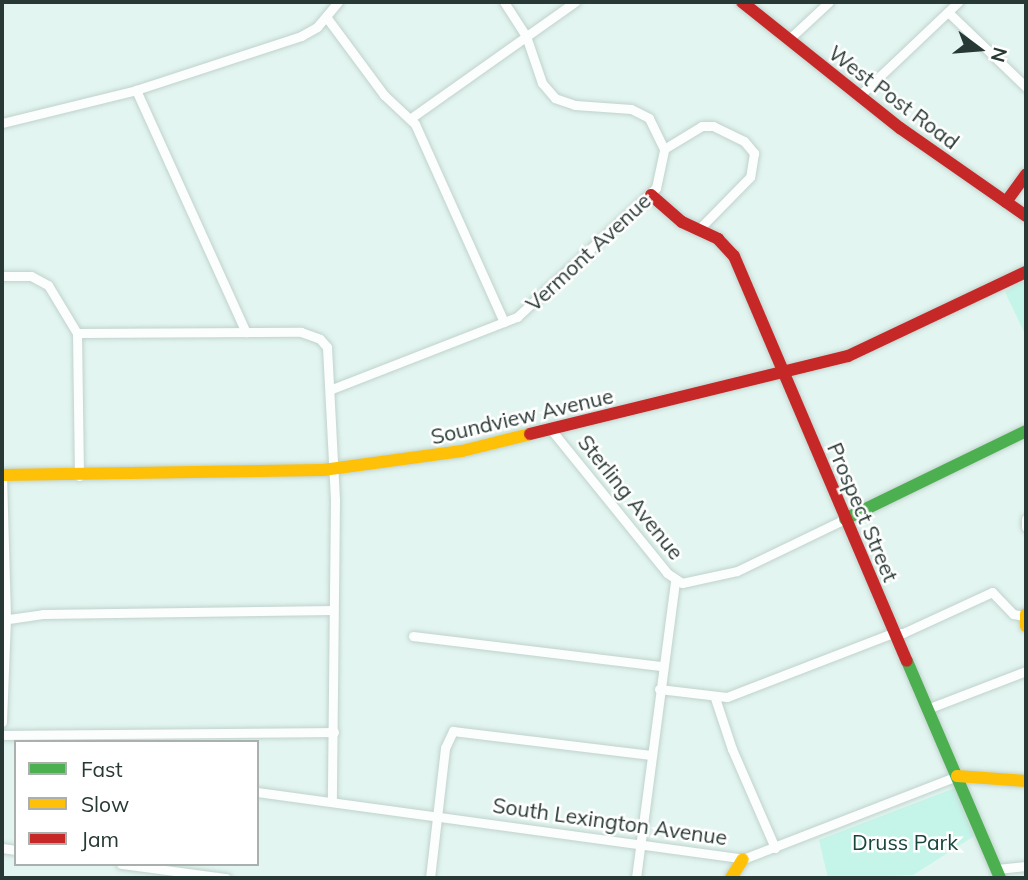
<!DOCTYPE html>
<html>
<head>
<meta charset="utf-8">
<style>
	body { margin:0 }
	#map { position:relative; width:1028px; height:880px; overflow:hidden; background:#e2f5f0; font-family:Mulish,sans-serif }
	div>[style] { position:absolute }
	[style*='--x'] { left:calc(var(--x)*1px); top:calc(var(--y)*1px); width:calc(var(--w)*1px); rotate:calc(var(--a)*1deg) }
	.green>* { inset:0; background:#c5f4e8 }
	.roads { filter:drop-shadow(0 0 2px #c1d2cd) drop-shadow(0 0 2px #c1d2cd) }
	.street>* { height:9px; margin:-4.5px; padding:0 4.5px; transform-origin:4.5px; border-radius:4.5px; background:#fbfefd }
	.fast>* { height:12px; margin:-6px; padding:0 6px; transform-origin:6px; border-radius:6px; background:#4caf50 }
	.slow>* { height:12px; margin:-6px; padding:0 6px; transform-origin:6px; border-radius:6px; background:#ffc107 }
	.jam>* { height:12px; margin:-6px; padding:0 6px; transform-origin:6px; border-radius:6px; background:#c62828 }
	span { translate:-50% -50%; white-space:nowrap; text-align:center; line-height:1.15; -webkit-text-stroke:5px #fff; paint-order:stroke }
	.street-label { font-size:21px; color:#283935 }
	.park-label { font-size:21px; color:#17463c }
	.frame { position:absolute; inset:0; border:4px solid #283935; pointer-events:none }
	.legend { position:absolute; left:14px; top:740px; width:245px; height:126px; box-sizing:border-box; background:#fff; border:2px solid #a9b0ae; margin:0; padding:9px 12px; list-style:none; font-size:21px; color:#283935 }
	.legend li { display:flex; align-items:center; gap:14px; height:35px }
	.legend b { width:35px; border:2px solid #a9b0ae }
	.north { position:absolute; left:944px; top:14px; width:70px; height:70px; -webkit-text-stroke:5px #fff; paint-order:stroke; rotate:106deg; font-size:19px; font-weight:700; line-height:28px; text-align:center; color:#283935 }
	.north::after { content:''; display:block; margin:auto; width:24px; height:32px; background:#283935; clip-path:polygon(50% 0,100% 100%,50% 72%,0 100%) }
</style>
</head>
<body>
<div id="map">
	<div class="green">
		<div style="clip-path:polygon(1026px 279px,1026px 336px,1005px 292px)"></div>
		<div style="clip-path:polygon(955px 788px,974px 836px,913px 875px,828px 878px,819px 840px)"></div>
	</div>
	<div class="roads">
		<div class="street">
			<div style="--x:948;--y:12;--w:108;--a:43.9"></div>
			<div style="--x:327;--y:18;--w:96;--a:53.5"></div>
			<div style="--x:384;--y:95;--w:42;--a:43.1"></div>
			<div style="--x:415;--y:124;--w:217;--a:65.8"></div>
			<div style="--x:789;--y:39;--w:54;--a:-42.8"></div>
			<div style="--x:136;--y:90;--w:266;--a:65.6"></div>
			<div style="--x:859;--y:96;--w:137;--a:-43.5"></div>
			<div style="--x:411;--y:118;--w:201;--a:-35.3"></div>
			<div style="--x:2;--y:123;--w:138;--a:-13.8"></div>
			<div style="--x:136;--y:90;--w:174;--a:-18.1"></div>
			<div style="--x:301;--y:36;--w:18;--a:-29"></div>
			<div style="--x:317;--y:27;--w:33;--a:-50"></div>
			<div style="--x:664;--y:149;--w:44;--a:-31.2"></div>
			<div style="--x:702;--y:126;--w:11;--a:0"></div>
			<div style="--x:713;--y:126;--w:34;--a:26"></div>
			<div style="--x:744;--y:141;--w:16;--a:50"></div>
			<div style="--x:754;--y:153;--w:24;--a:99"></div>
			<div style="--x:750;--y:177;--w:74;--a:134.5"></div>
			<div style="--x:2;--y:276;--w:29;--a:0"></div>
			<div style="--x:31;--y:276;--w:19;--a:28"></div>
			<div style="--x:48;--y:285;--w:56;--a:58.9"></div>
			<div style="--x:77;--y:333;--w:143;--a:89.2"></div>
			<div style="--x:77;--y:333;--w:224;--a:-0.3"></div>
			<div style="--x:301;--y:332;--w:20;--a:20"></div>
			<div style="--x:320;--y:339;--w:11;--a:49"></div>
			<div style="--x:327;--y:347;--w:153;--a:87"></div>
			<div style="--x:335;--y:500;--w:300;--a:90.6"></div>
			<div style="--x:332;--y:389;--w:199;--a:-21.3"></div>
			<div style="--x:517;--y:317;--w:190;--a:-42.9"></div>
			<div style="--x:656;--y:188;--w:40;--a:-78"></div>
			<div style="--x:664;--y:149;--w:34;--a:-116"></div>
			<div style="--x:649;--y:118;--w:20;--a:-153"></div>
			<div style="--x:631;--y:109;--w:56;--a:-175.9"></div>
			<div style="--x:575;--y:105;--w:21;--a:-161"></div>
			<div style="--x:555;--y:98;--w:20;--a:-131"></div>
			<div style="--x:542;--y:83;--w:50;--a:-108.8"></div>
			<div style="--x:526;--y:36;--w:40;--a:-122.9"></div>
			<div style="--x:553;--y:432;--w:181;--a:51"></div>
			<div style="--x:667;--y:573;--w:18;--a:34"></div>
			<div style="--x:682;--y:583;--w:56;--a:-12.3"></div>
			<div style="--x:737;--y:571;--w:120;--a:-25.7"></div>
			<div style="--x:1026;--y:519;--w:8;--a:90"></div>
			<div style="--x:2;--y:620;--w:41;--a:-8.3"></div>
			<div style="--x:43;--y:614;--w:290;--a:-0.8"></div>
			<div style="--x:413;--y:636;--w:251;--a:6.9"></div>
			<div style="--x:659;--y:689;--w:68;--a:6.7"></div>
			<div style="--x:727;--y:697;--w:175;--a:-21.1"></div>
			<div style="--x:890;--y:634;--w:13;--a:-4"></div>
			<div style="--x:903;--y:633;--w:98;--a:-24.7"></div>
			<div style="--x:992;--y:592;--w:30;--a:46"></div>
			<div style="--x:1013;--y:614;--w:11;--a:10"></div>
			<div style="--x:715;--y:698;--w:54;--a:71.6"></div>
			<div style="--x:732;--y:749;--w:108;--a:66.5"></div>
			<div style="--x:927;--y:709;--w:106;--a:-21"></div>
			<div style="--x:2;--y:722;--w:104;--a:-87.8"></div>
			<div style="--x:6;--y:618;--w:143;--a:-91.6"></div>
			<div style="--x:2;--y:735;--w:332;--a:-0.5"></div>
			<div style="--x:257;--y:792;--w:491;--a:7.8"></div>
			<div style="--x:743;--y:859;--w:230;--a:-21.2"></div>
			<div style="--x:2;--y:848;--w:14;--a:8"></div>
			<div style="--x:121;--y:864;--w:106;--a:7.6"></div>
			<div style="--x:997;--y:869;--w:29;--a:-6"></div>
			<div style="--x:430;--y:878;--w:131;--a:-83.4"></div>
			<div style="--x:445;--y:748;--w:19;--a:-65"></div>
			<div style="--x:453;--y:731;--w:199;--a:6.9"></div>
			<div style="--x:636;--y:878;--w:301;--a:-82.5"></div>
		</div>
		<div class="fast">
			<div style="--x:845;--y:519;--w:201;--a:-25.9"></div>
			<div style="--x:907;--y:661;--w:236;--a:66.8"></div>
		</div>
		<div class="slow">
			<div style="--x:2;--y:475;--w:321;--a:-0.9"></div>
			<div style="--x:323;--y:470;--w:140;--a:-7.8"></div>
			<div style="--x:462;--y:451;--w:70;--a:-14"></div>
			<div style="--x:1026;--y:614;--w:12;--a:90"></div>
			<div style="--x:957;--y:776;--w:69;--a:4.1"></div>
			<div style="--x:731;--y:878;--w:22;--a:-58"></div>
		</div>
		<div class="jam">
			<div style="--x:742;--y:2;--w:202;--a:38.6"></div>
			<div style="--x:900;--y:128;--w:154;--a:34.9"></div>
			<div style="--x:651;--y:195;--w:41;--a:41.1"></div>
			<div style="--x:682;--y:222;--w:40;--a:25"></div>
			<div style="--x:718;--y:239;--w:23;--a:47"></div>
			<div style="--x:734;--y:256;--w:440;--a:66.9"></div>
			<div style="--x:1006;--y:202;--w:34;--a:-54"></div>
			<div style="--x:530;--y:434;--w:327;--a:-13.8"></div>
			<div style="--x:848;--y:356;--w:197;--a:-25.3"></div>
		</div>
	</div>
	<div class="street-label">
		<span style="left:894px;top:97px;rotate:37deg">West Post Road</span>
		<span style="left:588px;top:252px;rotate:-43deg">Vermont Avenue</span>
		<span style="left:522px;top:416px;rotate:-13deg">Soundview Avenue</span>
		<span style="left:631px;top:497px;rotate:51deg">Sterling Avenue</span>
		<span style="left:863px;top:512px;rotate:67deg">Prospect Street</span>
		<span style="left:610px;top:821px;rotate:8deg">South Lexington Avenue</span>
	</div>
	<div class="park-label">
		<span style="left:905px;top:842px">Druss Park</span>
	</div>
	<div class="frame"></div>
	<ul class="legend">
	<li><b style="height:9px;background:#4caf50"></b>Fast</li>
	<li><b style="height:9px;background:#ffc107"></b>Slow</li>
	<li><b style="height:9px;background:#c62828"></b>Jam</li>
	</ul>
	<div class="north">N</div>
</div>
</body>
</html>
